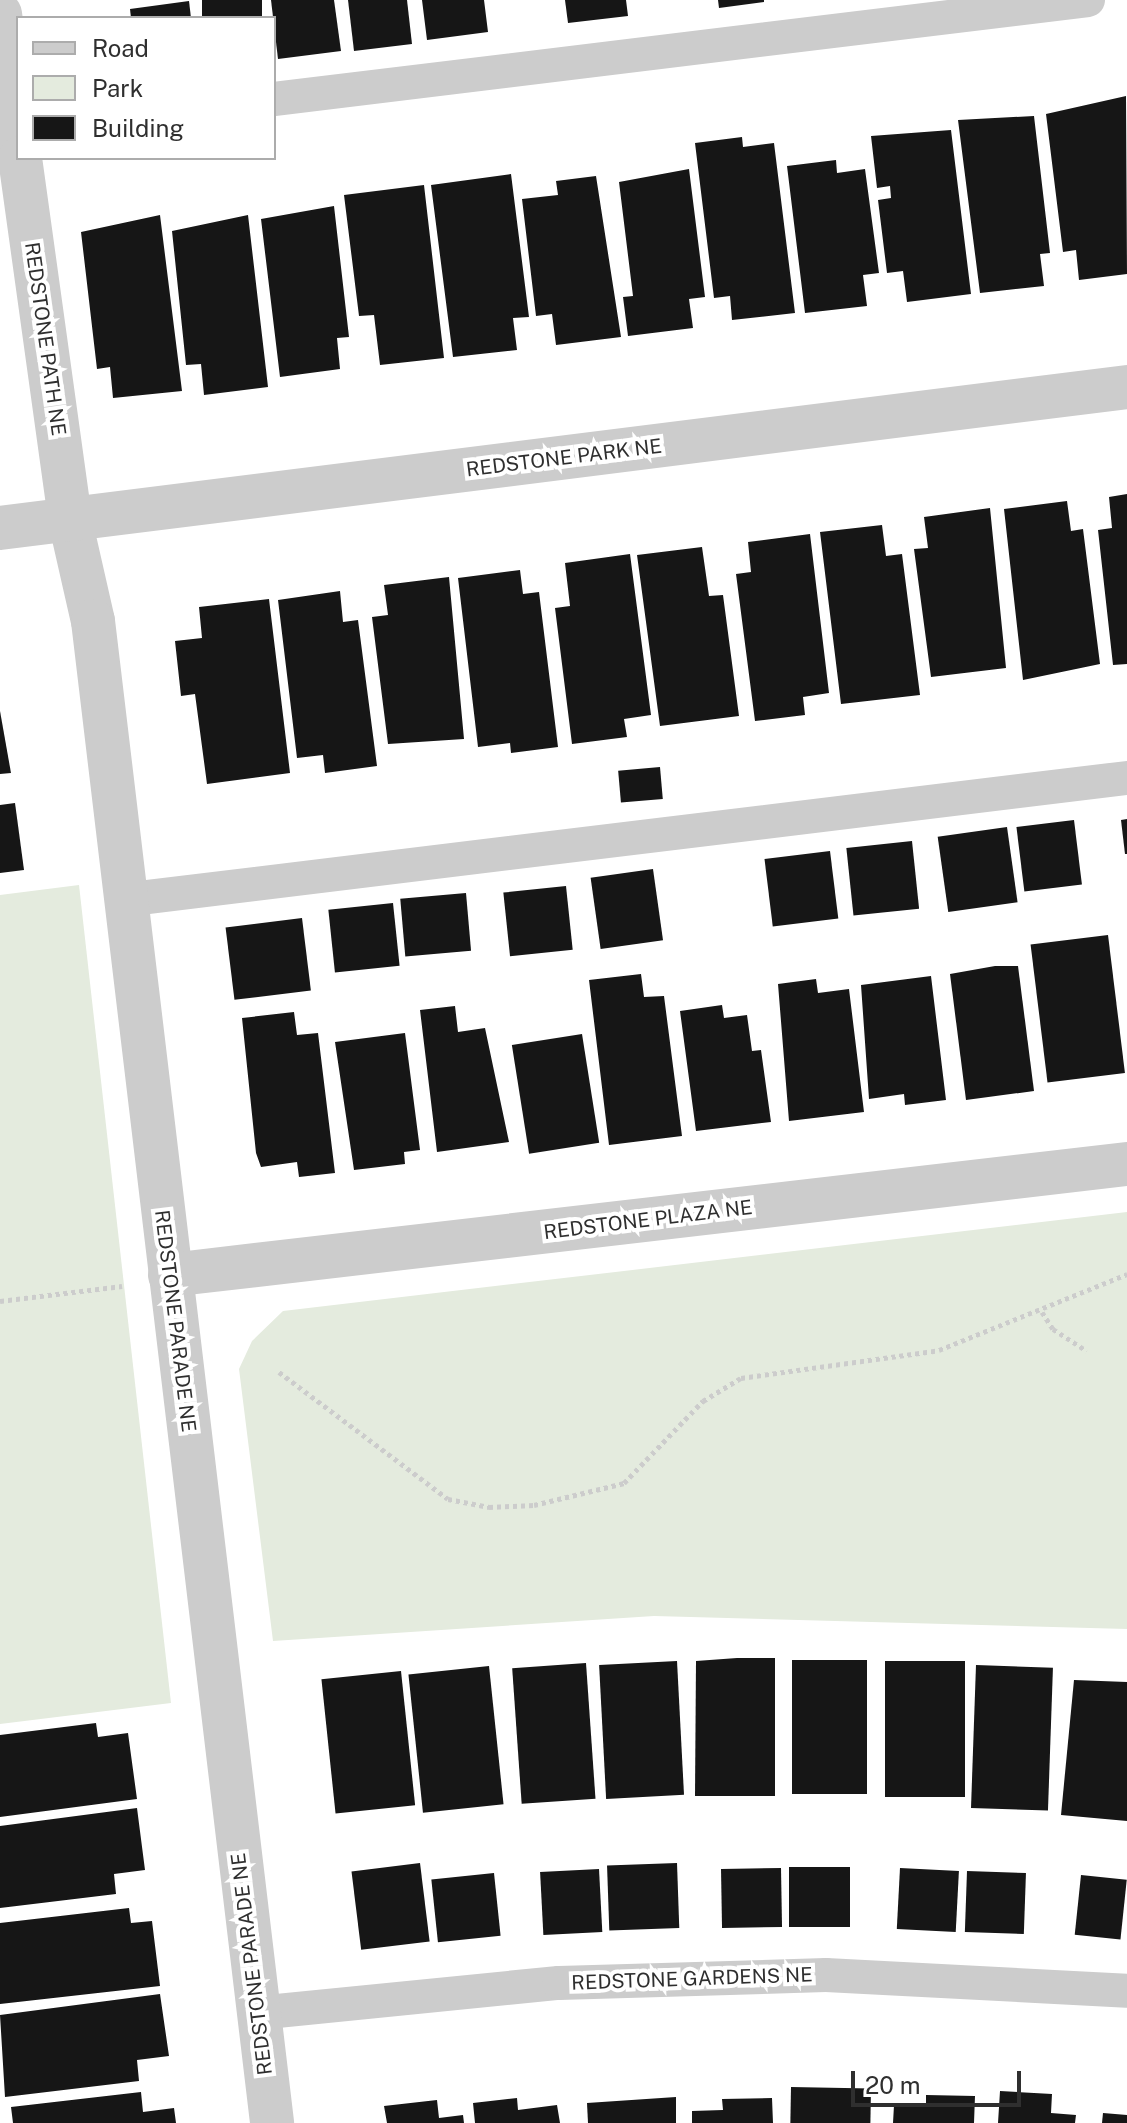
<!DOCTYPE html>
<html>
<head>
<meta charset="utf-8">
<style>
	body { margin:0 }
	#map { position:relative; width:1127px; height:2123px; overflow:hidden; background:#fff; font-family:"Public Sans",sans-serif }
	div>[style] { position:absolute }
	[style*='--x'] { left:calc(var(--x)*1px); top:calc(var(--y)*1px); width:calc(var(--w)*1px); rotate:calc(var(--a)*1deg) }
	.green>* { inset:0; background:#e4ebde }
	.building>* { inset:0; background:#161616; transform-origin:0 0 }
	.path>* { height:5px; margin-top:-2.5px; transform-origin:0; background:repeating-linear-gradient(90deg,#ccc 0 4px,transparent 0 8px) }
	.lane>* { height:34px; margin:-17px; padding:0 17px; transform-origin:17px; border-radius:17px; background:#ccc }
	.street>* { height:44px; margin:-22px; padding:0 22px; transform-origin:22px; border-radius:22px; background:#ccc }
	span { translate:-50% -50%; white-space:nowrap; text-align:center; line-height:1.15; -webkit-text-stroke:8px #fff; paint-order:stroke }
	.street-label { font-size:20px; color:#2f2f2f }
	.legend { position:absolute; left:16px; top:16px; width:260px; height:144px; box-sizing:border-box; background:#fff; border:2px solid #acacac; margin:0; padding:10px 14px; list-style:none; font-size:24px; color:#2f2f2f }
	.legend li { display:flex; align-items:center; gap:16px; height:40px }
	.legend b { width:40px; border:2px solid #acacac }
	.scale { position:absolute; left:851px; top:2071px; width:170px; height:36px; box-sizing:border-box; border:4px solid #2f2f2f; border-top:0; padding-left:10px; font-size:24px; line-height:28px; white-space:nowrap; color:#2f2f2f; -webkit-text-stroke:6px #fff; paint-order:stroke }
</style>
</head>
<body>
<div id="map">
	<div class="green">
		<div style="clip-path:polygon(79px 885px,171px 1703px,0 1724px,0 895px)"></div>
		<div style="clip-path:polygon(1127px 1212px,1127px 1629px,654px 1616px,273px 1641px,239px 1369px,252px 1341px,283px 1311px)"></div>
	</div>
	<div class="building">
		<div style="left:202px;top:0;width:60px;height:18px"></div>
		<div style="clip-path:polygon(271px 0,334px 0,341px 51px,278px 59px)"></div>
		<div style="clip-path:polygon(348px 0,407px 0,412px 44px,354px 51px)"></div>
		<div style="clip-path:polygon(422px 0,484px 0,488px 32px,427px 40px)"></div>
		<div style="clip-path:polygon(565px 0,626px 0,628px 16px,568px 23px)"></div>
		<div style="clip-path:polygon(718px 0,764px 0,764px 2px,719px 8px)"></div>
		<div style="clip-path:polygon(189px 1px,191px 18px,131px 18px,130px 9px)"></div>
		<div style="clip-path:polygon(1126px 96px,1127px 274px,1079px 280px,1076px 250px,1063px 252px,1046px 114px)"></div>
		<div style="clip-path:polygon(1034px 116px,1050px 253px,1040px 254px,1044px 286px,980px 293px,958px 120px)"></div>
		<div style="clip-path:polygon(951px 130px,971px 294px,907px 302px,903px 271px,887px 273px,878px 200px,891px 198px,890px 186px,877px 188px,871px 136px)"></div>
		<div style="clip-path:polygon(742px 137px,743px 147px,774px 143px,795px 313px,732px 320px,730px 296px,714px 298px,695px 143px)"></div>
		<div style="clip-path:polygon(836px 160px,837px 173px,865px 169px,879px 273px,863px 275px,867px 306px,805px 313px,787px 166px)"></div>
		<div style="clip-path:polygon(689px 169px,705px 297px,689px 299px,693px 328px,628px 336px,623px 297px,633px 296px,619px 182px)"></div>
		<div style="clip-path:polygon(511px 174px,529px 317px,513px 318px,517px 350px,453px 357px,431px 185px)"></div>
		<div style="clip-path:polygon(596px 176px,621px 337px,556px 345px,552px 314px,536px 316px,522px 199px,558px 195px,556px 181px)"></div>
		<div style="clip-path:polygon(424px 185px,444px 358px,380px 365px,374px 315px,359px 316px,344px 195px)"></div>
		<div style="clip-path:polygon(334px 206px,349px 337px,337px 338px,340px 369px,280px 377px,261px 219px)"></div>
		<div style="clip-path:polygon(160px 215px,182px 391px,113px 398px,110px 367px,97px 369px,81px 232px)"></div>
		<div style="clip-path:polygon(248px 215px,268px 387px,204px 395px,201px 364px,186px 365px,172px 231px)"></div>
		<div style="clip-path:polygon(1127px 494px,1127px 664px,1113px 665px,1098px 530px,1112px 528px,1109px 497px)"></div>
		<div style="clip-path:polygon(1067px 501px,1071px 531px,1083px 529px,1100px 664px,1023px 680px,1004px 509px)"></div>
		<div style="clip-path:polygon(990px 508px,1006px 668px,931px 677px,914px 549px,928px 548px,924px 517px)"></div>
		<div style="clip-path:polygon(882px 525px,886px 556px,902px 554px,920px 695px,841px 704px,820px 532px)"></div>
		<div style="clip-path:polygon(810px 534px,829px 693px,803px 697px,805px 715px,755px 721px,736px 574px,751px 572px,748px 542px)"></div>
		<div style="clip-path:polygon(702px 547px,709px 596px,723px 595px,739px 716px,660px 726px,637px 555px)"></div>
		<div style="clip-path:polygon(630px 554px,651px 715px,624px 719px,627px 737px,572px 744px,555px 608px,570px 606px,565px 563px)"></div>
		<div style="clip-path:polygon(520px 570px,523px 594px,539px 592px,558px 747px,511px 753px,510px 743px,478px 747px,458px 578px)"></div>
		<div style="clip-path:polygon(449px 577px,464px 739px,388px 744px,372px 617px,388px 615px,384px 585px)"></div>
		<div style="clip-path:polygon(340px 591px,343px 622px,358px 620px,377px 766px,325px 773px,323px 755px,297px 758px,278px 600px)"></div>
		<div style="clip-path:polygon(269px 599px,290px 773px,207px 784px,195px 694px,181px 696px,175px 641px,202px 638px,199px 607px)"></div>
		<div style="clip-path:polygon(0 711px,11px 773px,0 774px)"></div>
		<div style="left:660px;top:767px;width:32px;height:42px;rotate:85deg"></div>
		<div style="clip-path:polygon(15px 803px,24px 870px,0 873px,0 805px)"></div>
		<div style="clip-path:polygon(1127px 819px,1127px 854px,1125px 854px,1121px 820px)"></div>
		<div style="left:1074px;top:820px;width:65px;height:58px;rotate:83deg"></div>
		<div style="left:1007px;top:827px;width:76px;height:70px;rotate:82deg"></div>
		<div style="left:912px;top:841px;width:68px;height:66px;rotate:84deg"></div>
		<div style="left:830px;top:851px;width:68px;height:66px;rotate:83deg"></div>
		<div style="left:653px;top:869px;width:72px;height:63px;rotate:82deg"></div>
		<div style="left:566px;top:886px;width:64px;height:63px;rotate:84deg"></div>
		<div style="left:466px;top:893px;width:58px;height:66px;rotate:85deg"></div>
		<div style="left:393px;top:903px;width:63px;height:65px;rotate:84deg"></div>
		<div style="left:302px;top:918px;width:73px;height:77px;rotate:83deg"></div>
		<div style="left:1108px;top:935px;width:139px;height:78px;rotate:83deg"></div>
		<div style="clip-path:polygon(995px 966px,1018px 966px,1034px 1091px,966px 1100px,950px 974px)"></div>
		<div style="clip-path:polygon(641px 974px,644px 997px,664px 996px,682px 1136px,609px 1145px,589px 980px)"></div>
		<div style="clip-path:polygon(931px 976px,946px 1100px,905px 1105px,904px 1094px,869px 1099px,861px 985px)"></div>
		<div style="clip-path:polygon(816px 979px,818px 993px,849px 989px,864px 1112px,789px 1121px,778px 984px)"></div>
		<div style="clip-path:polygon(722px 1005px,724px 1018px,747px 1015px,752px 1051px,761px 1050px,771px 1122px,696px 1131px,680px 1011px)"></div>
		<div style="clip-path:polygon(455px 1006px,458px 1032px,485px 1028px,509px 1142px,437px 1152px,420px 1010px)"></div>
		<div style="clip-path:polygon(294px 1012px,297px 1035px,318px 1033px,335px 1173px,299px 1177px,297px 1162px,261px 1167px,256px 1153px,242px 1018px)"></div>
		<div style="clip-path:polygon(405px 1033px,420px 1150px,404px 1152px,405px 1164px,354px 1170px,335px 1042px)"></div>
		<div style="left:582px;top:1034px;width:110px;height:71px;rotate:81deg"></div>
		<div style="clip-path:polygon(737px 1658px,775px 1658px,775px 1796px,695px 1796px,696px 1661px)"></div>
		<div style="left:792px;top:1660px;width:75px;height:134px"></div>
		<div style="left:677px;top:1661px;width:134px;height:78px;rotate:87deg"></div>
		<div style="left:885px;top:1661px;width:80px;height:136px"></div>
		<div style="left:586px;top:1663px;width:136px;height:74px;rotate:86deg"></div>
		<div style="left:976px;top:1665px;width:77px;height:143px;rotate:2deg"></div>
		<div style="left:489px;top:1666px;width:139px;height:81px;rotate:84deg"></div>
		<div style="left:401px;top:1671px;width:135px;height:80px;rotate:84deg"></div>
		<div style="clip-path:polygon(1074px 1680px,1127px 1682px,1127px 1821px,1061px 1815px)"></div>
		<div style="clip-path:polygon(96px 1723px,98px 1737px,128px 1733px,137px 1799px,0 1817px,0 1735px)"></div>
		<div style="clip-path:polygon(137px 1808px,145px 1870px,114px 1874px,116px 1894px,0 1908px,0 1826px)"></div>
		<div style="left:420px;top:1863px;width:79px;height:69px;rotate:83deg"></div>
		<div style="left:677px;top:1863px;width:65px;height:70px;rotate:88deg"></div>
		<div style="left:789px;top:1867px;width:61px;height:60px"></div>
		<div style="left:781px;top:1868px;width:59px;height:60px;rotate:89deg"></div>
		<div style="left:900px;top:1868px;width:59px;height:61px;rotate:3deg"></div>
		<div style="left:599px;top:1869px;width:63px;height:59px;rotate:87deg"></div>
		<div style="left:967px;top:1871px;width:59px;height:61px;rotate:2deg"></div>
		<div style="left:494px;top:1873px;width:63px;height:63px;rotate:84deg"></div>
		<div style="left:1081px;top:1875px;width:46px;height:60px;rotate:6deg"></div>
		<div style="clip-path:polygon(129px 1908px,131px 1923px,152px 1921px,160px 1986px,0 2004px,0 1923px)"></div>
		<div style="clip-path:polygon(160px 1994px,169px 2056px,137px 2060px,139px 2081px,5px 2097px,0 2015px)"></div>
		<div style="left:791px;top:2087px;width:80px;height:36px;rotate:1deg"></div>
		<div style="clip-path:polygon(1000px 2091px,1052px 2094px,1051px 2113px,1076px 2115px,1075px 2123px,998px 2123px)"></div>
		<div style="clip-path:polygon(141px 2092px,143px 2112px,174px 2108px,176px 2123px,13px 2123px,11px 2107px)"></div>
		<div style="clip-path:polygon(926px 2095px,975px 2096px,974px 2123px,893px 2123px,894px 2105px,926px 2106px)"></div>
		<div style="clip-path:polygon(676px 2097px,676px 2123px,588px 2123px,587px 2103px)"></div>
		<div style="clip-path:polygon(517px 2098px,518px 2110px,557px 2105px,560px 2123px,475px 2123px,473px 2103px)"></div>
		<div style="clip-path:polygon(772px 2098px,773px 2123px,692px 2123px,692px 2111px,723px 2110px,722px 2099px)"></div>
		<div style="clip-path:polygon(437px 2100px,439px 2118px,463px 2115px,464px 2123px,387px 2123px,384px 2106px)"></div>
		<div style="clip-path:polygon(1103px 2113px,1127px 2115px,1127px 2123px,1102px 2123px)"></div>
	</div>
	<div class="path">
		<div style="--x:0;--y:1301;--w:123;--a:-7"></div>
		<div style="--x:1042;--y:1312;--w:20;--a:57"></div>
		<div style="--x:1053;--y:1329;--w:40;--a:32.9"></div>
		<div style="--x:279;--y:1372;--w:211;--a:36.9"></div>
		<div style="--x:448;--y:1499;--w:42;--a:11"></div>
		<div style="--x:489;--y:1507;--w:45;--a:-2.5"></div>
		<div style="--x:534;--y:1505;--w:93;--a:-13.7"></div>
		<div style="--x:624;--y:1483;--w:114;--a:-46.1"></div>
		<div style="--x:703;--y:1401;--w:44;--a:-31.2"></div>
		<div style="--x:741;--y:1378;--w:200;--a:-8"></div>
		<div style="--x:939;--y:1350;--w:203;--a:-22"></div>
	</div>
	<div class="lane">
		<div style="--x:274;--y:99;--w:820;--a:-6.93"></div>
		<div style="--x:123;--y:900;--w:1011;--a:-6.93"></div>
		<div style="--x:257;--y:2013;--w:303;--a:-5.7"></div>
		<div style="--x:559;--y:1983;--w:267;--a:-1.7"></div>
		<div style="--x:826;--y:1975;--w:301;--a:3"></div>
	</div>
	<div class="street">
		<div style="--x:0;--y:14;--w:134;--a:82.3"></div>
		<div style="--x:20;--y:158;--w:365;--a:82.1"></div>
		<div style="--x:70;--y:520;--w:104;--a:77.2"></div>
		<div style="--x:93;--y:621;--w:1513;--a:83.2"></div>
		<div style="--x:0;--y:528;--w:1136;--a:-7.13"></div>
		<div style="--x:170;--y:1275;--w:963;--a:-6.62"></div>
	</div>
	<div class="street-label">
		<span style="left:45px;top:339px;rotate:82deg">REDSTONE PATH NE</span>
		<span style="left:564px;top:458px;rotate:-7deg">REDSTONE PARK NE</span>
		<span style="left:648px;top:1220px;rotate:-7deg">REDSTONE PLAZA NE</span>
		<span style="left:175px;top:1321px;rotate:83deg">REDSTONE PARADE NE</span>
		<span style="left:252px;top:1964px;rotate:-97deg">REDSTONE PARADE NE</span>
		<span style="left:692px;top:1979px;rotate:-2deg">REDSTONE GARDENS NE</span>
	</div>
	<ul class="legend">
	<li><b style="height:10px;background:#ccc"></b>Road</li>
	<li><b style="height:22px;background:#e4ebde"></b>Park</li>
	<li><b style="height:22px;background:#161616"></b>Building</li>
	</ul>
	<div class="scale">20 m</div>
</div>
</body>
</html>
